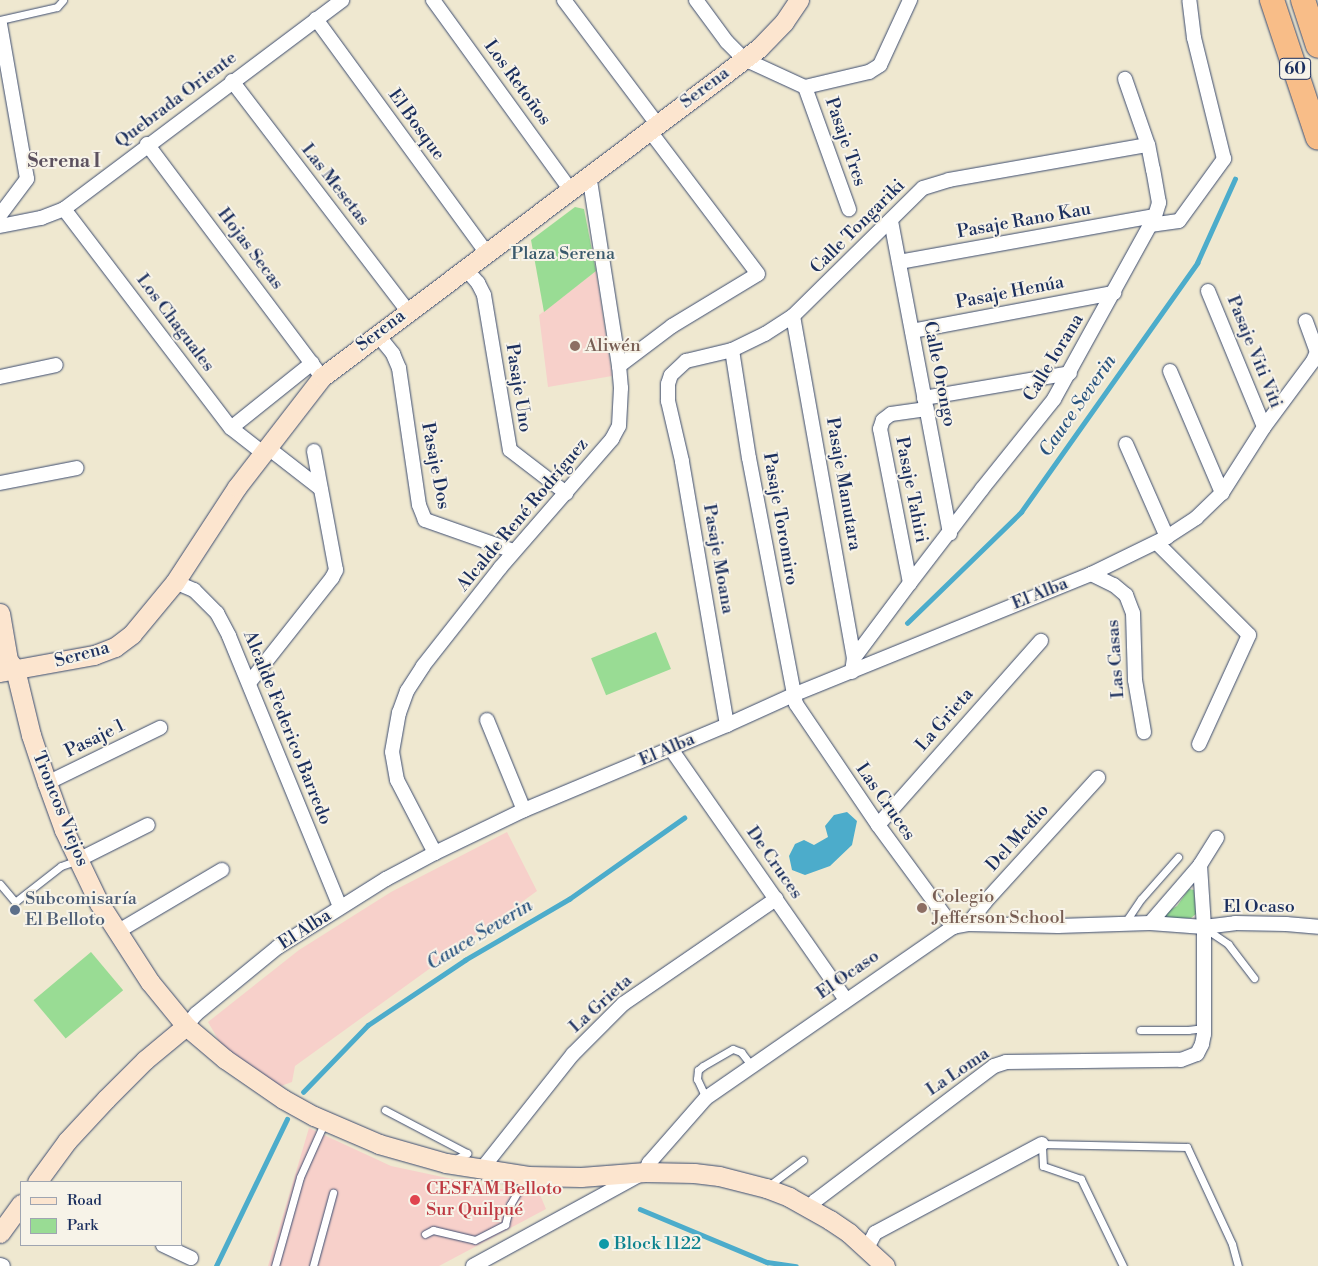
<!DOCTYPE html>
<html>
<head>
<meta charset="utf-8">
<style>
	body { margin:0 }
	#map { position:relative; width:1318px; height:1266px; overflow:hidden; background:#efe8d0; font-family:"Libre Bodoni",serif }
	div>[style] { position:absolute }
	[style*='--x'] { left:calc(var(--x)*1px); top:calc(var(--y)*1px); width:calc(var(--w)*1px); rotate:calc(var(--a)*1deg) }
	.built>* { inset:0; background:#f7d0ca }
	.green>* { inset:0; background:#99dc94; transform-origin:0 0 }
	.water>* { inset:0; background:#4caccb }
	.stream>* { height:4.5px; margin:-2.25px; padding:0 2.25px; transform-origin:2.25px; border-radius:2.25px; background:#4caccb }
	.roads { filter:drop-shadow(0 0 1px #3b4b6f) drop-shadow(0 0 1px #3b4b6f) }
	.lane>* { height:7px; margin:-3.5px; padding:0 3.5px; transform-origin:3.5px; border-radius:3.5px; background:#fff }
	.street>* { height:14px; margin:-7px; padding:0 7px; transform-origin:7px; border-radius:7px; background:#fff }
	.secondary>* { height:19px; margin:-9.5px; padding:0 9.5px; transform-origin:9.5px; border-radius:9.5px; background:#fce5cf }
	.highway>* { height:24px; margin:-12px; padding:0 12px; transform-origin:12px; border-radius:12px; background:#f8bd88 }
	.dots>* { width:14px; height:14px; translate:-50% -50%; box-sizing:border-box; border:2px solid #f7f3e8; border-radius:50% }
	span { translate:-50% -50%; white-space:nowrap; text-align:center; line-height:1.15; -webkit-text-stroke:4px #f7f3e8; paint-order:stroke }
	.shield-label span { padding:1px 4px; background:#f7f3e8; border:1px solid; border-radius:4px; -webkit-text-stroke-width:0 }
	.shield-label { font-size:16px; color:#1b2f5e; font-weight:700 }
	.street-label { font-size:18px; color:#1b2f5e }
	.park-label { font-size:18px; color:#3a5a6c }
	.education-label { font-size:18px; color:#785e54 }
	.left { translate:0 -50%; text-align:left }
	.service-label { font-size:18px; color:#4e5e75 }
	.health-label { font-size:18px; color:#be3a42 }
	.culture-label { font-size:18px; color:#0d838f }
	.neighbourhood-label { font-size:19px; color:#5d525f; font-weight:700 }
	.water-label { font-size:19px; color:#2a547f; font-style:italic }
	.legend { position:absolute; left:20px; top:1181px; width:162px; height:65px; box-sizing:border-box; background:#f7f3e8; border:1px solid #9fa5b1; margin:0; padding:6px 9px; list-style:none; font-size:15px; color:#1b2f5e }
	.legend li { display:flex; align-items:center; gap:10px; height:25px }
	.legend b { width:25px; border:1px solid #9fa5b1 }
</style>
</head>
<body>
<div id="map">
	<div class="built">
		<div style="clip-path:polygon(596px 271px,612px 376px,548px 387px,539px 315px)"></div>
		<div style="clip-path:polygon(507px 832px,537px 891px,295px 1066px,292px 1082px,278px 1087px,226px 1053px,208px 1022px,299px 950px,391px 892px)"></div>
		<div style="clip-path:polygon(309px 1128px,391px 1166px,499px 1189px,538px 1190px,546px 1209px,439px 1266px,268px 1266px)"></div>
	</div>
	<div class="green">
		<div style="clip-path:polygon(575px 207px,584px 209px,596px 271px,544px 312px,531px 240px)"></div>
		<div style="left:656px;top:632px;width:40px;height:70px;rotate:68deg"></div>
		<div style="clip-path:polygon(1189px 889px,1194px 890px,1196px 914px,1191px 918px,1166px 919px,1165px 913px,1177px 906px)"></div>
		<div style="left:91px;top:952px;width:50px;height:75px;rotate:50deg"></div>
	</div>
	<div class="water">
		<div style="clip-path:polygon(847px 812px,857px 821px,852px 845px,830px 866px,805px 875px,792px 870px,789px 856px,795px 844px,804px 840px,814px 845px,828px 837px,825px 826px,834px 815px)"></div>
	</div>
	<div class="stream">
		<div style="--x:907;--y:623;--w:159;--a:-44.2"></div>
		<div style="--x:1021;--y:512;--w:305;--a:-54.7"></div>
		<div style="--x:1197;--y:263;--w:92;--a:-65.7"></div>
		<div style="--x:303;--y:1092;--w:93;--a:-45.9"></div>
		<div style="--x:368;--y:1025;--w:117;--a:-33.8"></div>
		<div style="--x:465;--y:960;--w:121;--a:-30.4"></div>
		<div style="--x:569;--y:899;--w:141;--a:-35.2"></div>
		<div style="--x:640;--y:1209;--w:138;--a:22.7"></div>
		<div style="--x:767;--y:1262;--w:29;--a:8"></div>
		<div style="--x:216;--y:1266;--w:163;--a:-64.2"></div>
	</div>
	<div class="roads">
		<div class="lane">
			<div style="--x:0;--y:20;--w:58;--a:-12.8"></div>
			<div style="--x:57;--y:7;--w:9;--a:-49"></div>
			<div style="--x:0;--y:884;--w:23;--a:50"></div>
			<div style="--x:15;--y:902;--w:58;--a:-38"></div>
			<div style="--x:61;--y:866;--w:18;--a:-19"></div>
			<div style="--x:1124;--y:924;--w:30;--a:-56"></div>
			<div style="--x:1141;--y:899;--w:56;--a:-48.6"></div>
			<div style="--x:1206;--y:929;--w:27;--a:34"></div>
			<div style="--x:1228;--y:944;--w:43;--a:52.6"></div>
			<div style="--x:1140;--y:1030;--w:48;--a:0"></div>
			<div style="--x:1188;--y:1030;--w:16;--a:-7"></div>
			<div style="--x:706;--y:1098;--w:21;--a:-115"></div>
			<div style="--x:697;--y:1079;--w:9;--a:-84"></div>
			<div style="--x:698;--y:1070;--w:6;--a:-39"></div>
			<div style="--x:703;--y:1066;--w:34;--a:-30"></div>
			<div style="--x:733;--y:1049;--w:9;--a:21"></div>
			<div style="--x:741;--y:1052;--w:16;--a:52"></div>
			<div style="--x:385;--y:1110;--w:93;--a:27.7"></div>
			<div style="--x:467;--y:1153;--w:16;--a:153"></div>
			<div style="--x:767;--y:1187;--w:45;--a:-36.9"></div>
			<div style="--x:425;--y:1234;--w:9;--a:-27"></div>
			<div style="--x:433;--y:1230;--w:43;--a:13.4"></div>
			<div style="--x:475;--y:1240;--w:34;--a:-27"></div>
			<div style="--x:505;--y:1225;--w:21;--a:-76"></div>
			<div style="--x:510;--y:1205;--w:34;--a:-60"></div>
			<div style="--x:275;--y:1266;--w:92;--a:-74.3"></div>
			<div style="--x:300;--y:1177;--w:61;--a:-65.9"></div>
			<div style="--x:313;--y:1266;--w:76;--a:-74.7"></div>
			<div style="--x:1123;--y:1266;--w:97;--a:-115.8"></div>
			<div style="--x:1081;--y:1179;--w:40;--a:-161.1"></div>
			<div style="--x:1043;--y:1166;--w:22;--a:-93"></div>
			<div style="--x:1042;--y:1144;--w:145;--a:1.2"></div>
			<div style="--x:1187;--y:1147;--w:107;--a:65.1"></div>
			<div style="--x:1232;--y:1244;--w:23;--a:75"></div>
		</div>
		<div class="street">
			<div style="--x:433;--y:0;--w:233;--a:54.1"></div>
			<div style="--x:564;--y:0;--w:155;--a:53.1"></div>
			<div style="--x:696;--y:0;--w:52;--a:53.6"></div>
			<div style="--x:727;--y:42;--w:24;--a:45"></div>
			<div style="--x:744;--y:59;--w:67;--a:24.7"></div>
			<div style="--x:805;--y:87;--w:66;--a:-13.2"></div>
			<div style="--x:869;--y:72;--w:13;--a:-32"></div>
			<div style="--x:880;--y:65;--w:72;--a:-65.2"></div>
			<div style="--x:316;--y:19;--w:288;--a:53.9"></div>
			<div style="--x:0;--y:24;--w:157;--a:80.1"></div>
			<div style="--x:27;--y:179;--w:45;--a:126.9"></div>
			<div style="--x:232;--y:81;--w:290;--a:52.6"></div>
			<div style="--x:805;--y:87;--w:130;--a:70.2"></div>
			<div style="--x:147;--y:144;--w:291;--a:53.1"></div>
			<div style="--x:64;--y:209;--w:275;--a:52.7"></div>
			<div style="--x:231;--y:428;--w:39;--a:38"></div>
			<div style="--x:891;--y:221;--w:318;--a:79.3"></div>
			<div style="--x:1150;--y:225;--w:29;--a:-8"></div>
			<div style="--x:1179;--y:221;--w:77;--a:-54"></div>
			<div style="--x:1224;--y:159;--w:125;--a:-103.9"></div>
			<div style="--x:1194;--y:38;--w:38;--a:-97"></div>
			<div style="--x:0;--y:226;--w:42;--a:-11"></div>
			<div style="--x:41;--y:218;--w:25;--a:-21"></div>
			<div style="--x:64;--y:209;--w:348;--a:-36.9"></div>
			<div style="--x:899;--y:262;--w:260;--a:-10.2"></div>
			<div style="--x:465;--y:268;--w:20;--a:49"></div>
			<div style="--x:478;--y:283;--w:13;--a:63"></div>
			<div style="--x:484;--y:295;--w:157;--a:80.5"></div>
			<div style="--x:510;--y:450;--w:71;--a:37.5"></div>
			<div style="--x:1208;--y:291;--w:147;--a:67.6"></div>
			<div style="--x:793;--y:316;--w:347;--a:79.9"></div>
			<div style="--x:912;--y:331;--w:206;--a:-10.7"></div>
			<div style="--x:377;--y:334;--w:26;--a:51"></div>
			<div style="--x:393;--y:354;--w:15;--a:67"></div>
			<div style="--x:399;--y:368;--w:138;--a:81.7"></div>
			<div style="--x:419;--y:505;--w:16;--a:68"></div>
			<div style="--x:425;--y:520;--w:93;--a:19.4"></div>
			<div style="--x:732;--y:350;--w:109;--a:81.1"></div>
			<div style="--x:749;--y:458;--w:250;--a:79.2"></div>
			<div style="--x:796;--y:704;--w:146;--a:55.9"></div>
			<div style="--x:878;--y:825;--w:127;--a:53.7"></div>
			<div style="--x:619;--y:366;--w:66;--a:-37"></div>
			<div style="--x:672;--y:326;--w:100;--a:-31.2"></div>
			<div style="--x:758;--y:274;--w:181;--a:-127.1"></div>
			<div style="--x:1170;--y:371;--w:133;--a:66.9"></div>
			<div style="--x:0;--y:377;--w:57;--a:-12.1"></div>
			<div style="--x:924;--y:398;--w:148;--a:-9.7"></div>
			<div style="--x:231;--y:428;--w:104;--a:-38.7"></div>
			<div style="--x:1126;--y:444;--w:102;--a:66.2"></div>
			<div style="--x:267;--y:447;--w:68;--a:37.9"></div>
			<div style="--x:0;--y:483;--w:78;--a:-11"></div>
			<div style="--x:1157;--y:543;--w:130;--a:45"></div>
			<div style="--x:1249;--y:635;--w:120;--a:114.6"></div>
			<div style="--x:1091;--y:574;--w:25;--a:26"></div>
			<div style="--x:1114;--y:585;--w:16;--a:40"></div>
			<div style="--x:1126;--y:595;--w:19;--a:69"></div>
			<div style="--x:1133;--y:613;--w:67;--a:88.3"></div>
			<div style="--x:1135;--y:680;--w:53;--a:80.2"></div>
			<div style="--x:175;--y:582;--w:21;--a:23"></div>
			<div style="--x:194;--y:590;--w:33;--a:45"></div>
			<div style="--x:217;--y:613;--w:26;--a:62"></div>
			<div style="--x:229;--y:636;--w:293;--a:67.7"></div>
			<div style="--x:910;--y:583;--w:157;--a:-101"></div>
			<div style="--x:880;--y:429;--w:9;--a:-72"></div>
			<div style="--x:883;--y:420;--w:10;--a:-37"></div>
			<div style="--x:891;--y:414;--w:36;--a:-8"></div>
			<div style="--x:852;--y:672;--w:14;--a:-82"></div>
			<div style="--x:854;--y:658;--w:94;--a:-53.3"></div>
			<div style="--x:910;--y:583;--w:118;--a:-52.5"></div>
			<div style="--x:982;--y:489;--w:115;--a:-51.3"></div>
			<div style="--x:1054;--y:399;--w:209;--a:-61.1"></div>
			<div style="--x:1155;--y:216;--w:14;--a:-73"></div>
			<div style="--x:1159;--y:203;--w:34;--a:-100"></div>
			<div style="--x:1153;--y:170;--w:25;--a:-101"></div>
			<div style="--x:1148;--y:145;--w:70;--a:-109.2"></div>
			<div style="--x:249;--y:683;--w:134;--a:-51.7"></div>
			<div style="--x:332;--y:578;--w:9;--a:-63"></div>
			<div style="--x:336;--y:570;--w:121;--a:-100.5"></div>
			<div style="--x:487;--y:720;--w:97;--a:67.7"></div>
			<div style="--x:727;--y:725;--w:268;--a:-99.7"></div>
			<div style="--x:682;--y:461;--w:62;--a:-103.1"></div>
			<div style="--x:668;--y:401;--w:17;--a:-90"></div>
			<div style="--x:668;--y:384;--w:9;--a:-72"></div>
			<div style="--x:671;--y:375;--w:21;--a:-43"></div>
			<div style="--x:686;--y:361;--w:47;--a:-13.4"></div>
			<div style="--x:732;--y:350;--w:37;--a:-26"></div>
			<div style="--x:765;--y:334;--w:33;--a:-33"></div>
			<div style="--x:793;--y:316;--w:182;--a:-44.6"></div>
			<div style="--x:923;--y:188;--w:27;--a:-17"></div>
			<div style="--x:949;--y:180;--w:202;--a:-10"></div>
			<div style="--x:671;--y:749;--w:306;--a:55.1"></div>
			<div style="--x:47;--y:783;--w:126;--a:-26"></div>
			<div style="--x:878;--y:825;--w:246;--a:-48.5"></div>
			<div style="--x:435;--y:853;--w:82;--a:-117.5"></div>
			<div style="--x:397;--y:780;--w:28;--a:-100"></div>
			<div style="--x:392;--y:752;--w:40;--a:-80"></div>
			<div style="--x:399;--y:713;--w:23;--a:-70"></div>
			<div style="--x:407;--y:691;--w:30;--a:-57"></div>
			<div style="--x:423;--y:666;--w:125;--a:-51.8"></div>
			<div style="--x:500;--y:568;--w:171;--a:-49"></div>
			<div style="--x:612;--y:439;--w:15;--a:-62"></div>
			<div style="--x:619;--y:426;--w:38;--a:-87"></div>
			<div style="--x:621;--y:388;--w:22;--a:-95"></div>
			<div style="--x:619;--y:366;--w:193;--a:-98.9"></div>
			<div style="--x:78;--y:860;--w:78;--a:-26.6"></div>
			<div style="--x:1150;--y:923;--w:77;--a:-49.2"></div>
			<div style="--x:1200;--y:865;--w:32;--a:-58"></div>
			<div style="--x:968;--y:924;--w:28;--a:-52"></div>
			<div style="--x:985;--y:902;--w:168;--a:-47.7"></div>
			<div style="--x:117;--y:932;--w:122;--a:-30.6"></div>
			<div style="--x:186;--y:1026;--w:16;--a:-50"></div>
			<div style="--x:196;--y:1014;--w:106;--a:-39.3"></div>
			<div style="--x:278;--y:947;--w:128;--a:-32.2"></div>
			<div style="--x:386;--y:879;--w:55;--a:-28"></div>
			<div style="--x:435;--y:853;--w:99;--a:-25.8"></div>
			<div style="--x:524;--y:810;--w:220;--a:-22.7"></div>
			<div style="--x:727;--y:725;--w:72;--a:-24.4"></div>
			<div style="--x:793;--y:695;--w:322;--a:-22.1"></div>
			<div style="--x:1091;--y:574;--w:85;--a:-26"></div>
			<div style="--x:1167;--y:537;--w:35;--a:-33"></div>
			<div style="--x:1196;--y:518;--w:36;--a:-44"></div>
			<div style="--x:1222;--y:493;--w:78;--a:-57.5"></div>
			<div style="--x:1264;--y:427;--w:82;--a:-53.4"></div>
			<div style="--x:1313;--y:361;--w:10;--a:-66"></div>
			<div style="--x:1317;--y:352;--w:33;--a:-110"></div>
			<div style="--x:481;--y:1170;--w:148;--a:-51.6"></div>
			<div style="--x:573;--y:1054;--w:71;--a:-45"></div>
			<div style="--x:623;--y:1004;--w:186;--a:-34.5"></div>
			<div style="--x:811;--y:1208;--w:8;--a:-60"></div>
			<div style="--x:815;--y:1201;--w:224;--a:-37"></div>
			<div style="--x:994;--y:1066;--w:13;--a:-18"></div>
			<div style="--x:1006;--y:1062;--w:175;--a:-0.7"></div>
			<div style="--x:1181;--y:1060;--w:17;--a:-21"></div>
			<div style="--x:1197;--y:1054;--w:11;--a:-63"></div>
			<div style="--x:1202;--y:1044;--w:10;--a:-79"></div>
			<div style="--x:1204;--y:1034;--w:107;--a:-90"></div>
			<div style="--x:1204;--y:927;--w:62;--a:-93.7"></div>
			<div style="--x:163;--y:1245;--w:31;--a:25"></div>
			<div style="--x:867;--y:1248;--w:17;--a:-62"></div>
			<div style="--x:875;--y:1233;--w:189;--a:-28.1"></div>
			<div style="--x:0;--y:1265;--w:3;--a:18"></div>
			<div style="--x:473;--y:1266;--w:196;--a:-28.7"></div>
			<div style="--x:645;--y:1172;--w:10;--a:-66"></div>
			<div style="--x:649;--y:1163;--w:86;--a:-48.8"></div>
			<div style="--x:706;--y:1098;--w:300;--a:-34.7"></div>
			<div style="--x:953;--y:927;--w:15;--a:-11"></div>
			<div style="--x:968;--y:924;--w:90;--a:1.3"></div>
			<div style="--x:1058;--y:926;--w:92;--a:-1.9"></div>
			<div style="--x:1150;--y:923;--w:54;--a:4.2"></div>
			<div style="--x:1204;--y:927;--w:31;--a:-7"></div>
			<div style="--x:1235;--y:923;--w:51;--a:1.1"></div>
			<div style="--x:1286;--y:924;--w:32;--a:5"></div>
		</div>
		<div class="secondary">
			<div style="--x:0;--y:613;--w:48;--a:80.3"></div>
			<div style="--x:8;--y:660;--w:11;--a:52"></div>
			<div style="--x:15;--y:669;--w:68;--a:76.4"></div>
			<div style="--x:31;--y:735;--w:51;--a:71.6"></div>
			<div style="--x:47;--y:783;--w:50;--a:70.1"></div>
			<div style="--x:64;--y:830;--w:81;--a:64.4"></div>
			<div style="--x:99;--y:903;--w:94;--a:57.2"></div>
			<div style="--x:150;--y:982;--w:57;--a:50.7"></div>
			<div style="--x:186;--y:1026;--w:51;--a:40.2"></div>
			<div style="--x:225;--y:1059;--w:70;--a:34.6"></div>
			<div style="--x:283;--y:1099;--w:35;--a:29"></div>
			<div style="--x:314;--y:1116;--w:71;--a:23.3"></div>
			<div style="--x:379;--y:1144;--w:70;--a:15.8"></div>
			<div style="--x:446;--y:1163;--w:83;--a:9"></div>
			<div style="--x:528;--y:1176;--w:53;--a:1.1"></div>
			<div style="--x:581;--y:1177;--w:64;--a:-4.5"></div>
			<div style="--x:645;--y:1172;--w:49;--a:1.2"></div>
			<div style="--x:694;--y:1173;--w:25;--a:7"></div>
			<div style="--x:719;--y:1176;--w:49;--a:14.3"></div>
			<div style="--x:766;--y:1188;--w:25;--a:21"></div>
			<div style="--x:789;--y:1197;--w:47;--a:29.3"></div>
			<div style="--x:830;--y:1220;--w:23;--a:34"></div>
			<div style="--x:849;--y:1233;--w:49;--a:42.5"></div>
			<div style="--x:0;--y:672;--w:96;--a:-10.3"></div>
			<div style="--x:94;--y:655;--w:22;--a:-21"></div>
			<div style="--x:115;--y:647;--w:21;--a:-37"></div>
			<div style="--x:132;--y:634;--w:67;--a:-50.4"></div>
			<div style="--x:175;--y:582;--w:113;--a:-56.9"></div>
			<div style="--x:237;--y:487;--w:139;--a:-52.3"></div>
			<div style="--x:322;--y:377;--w:547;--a:-36.97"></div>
			<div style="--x:759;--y:48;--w:36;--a:-46"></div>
			<div style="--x:784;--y:22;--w:27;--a:-56"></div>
			<div style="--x:37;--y:1182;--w:51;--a:-53.8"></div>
			<div style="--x:67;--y:1141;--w:57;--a:-47.1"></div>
			<div style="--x:106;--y:1099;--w:55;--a:-45"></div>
			<div style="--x:145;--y:1060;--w:53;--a:-39.7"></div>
			<div style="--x:0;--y:1233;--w:36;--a:-54"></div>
		</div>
		<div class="highway">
			<div style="--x:1272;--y:0;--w:145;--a:71.6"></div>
			<div style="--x:1303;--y:0;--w:48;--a:71.9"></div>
		</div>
	</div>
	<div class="dots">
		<div style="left:575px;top:346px;background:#8d6e63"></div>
		<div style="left:922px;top:908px;background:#8d6e63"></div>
		<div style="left:15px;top:910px;background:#5c6f8a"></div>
		<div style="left:415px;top:1200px;background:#e0444e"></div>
		<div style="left:604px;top:1244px;background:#0f9aa8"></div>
	</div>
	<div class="shield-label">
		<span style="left:1295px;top:69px">60</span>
	</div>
	<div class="street-label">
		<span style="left:517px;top:83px;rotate:54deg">Los Retoños</span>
		<span style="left:705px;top:88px;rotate:-37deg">Serena</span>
		<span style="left:176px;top:100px;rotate:-37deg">Quebrada Oriente</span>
		<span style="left:416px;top:125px;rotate:54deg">El Bosque</span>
		<span style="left:845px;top:142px;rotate:71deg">Pasaje Tres</span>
		<span style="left:335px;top:185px;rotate:52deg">Las Mesetas</span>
		<span style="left:1024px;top:221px;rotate:-10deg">Pasaje Rano Kau</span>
		<span style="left:858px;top:227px;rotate:-45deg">Calle Tongariki</span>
		<span style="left:250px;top:249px;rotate:53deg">Hojas Secas</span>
		<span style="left:1010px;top:293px;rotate:-11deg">Pasaje Henúa</span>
		<span style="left:175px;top:323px;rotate:53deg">Los Chaguales</span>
		<span style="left:381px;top:331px;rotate:-37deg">Serena</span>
		<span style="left:1254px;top:352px;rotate:68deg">Pasaje Viti Viti</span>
		<span style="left:1054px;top:358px;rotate:-59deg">Calle Iorana</span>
		<span style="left:939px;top:374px;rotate:79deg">Calle Orongo</span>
		<span style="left:518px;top:388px;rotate:81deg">Pasaje Uno</span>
		<span style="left:435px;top:466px;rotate:79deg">Pasaje Dos</span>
		<span style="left:843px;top:484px;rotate:80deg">Pasaje Manutara</span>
		<span style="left:911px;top:490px;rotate:79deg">Pasaje Tahiri</span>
		<span style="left:523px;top:515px;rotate:-50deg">Alcalde René Rodríguez</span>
		<span style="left:780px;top:519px;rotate:80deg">Pasaje Toromiro</span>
		<span style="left:718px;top:559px;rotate:80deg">Pasaje Moana</span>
		<span style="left:1040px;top:594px;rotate:-22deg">El Alba</span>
		<span style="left:82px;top:655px;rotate:-15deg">Serena</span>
		<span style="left:1116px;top:659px;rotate:-94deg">Las Casas</span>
		<span style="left:945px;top:720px;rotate:-49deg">La Grieta</span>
		<span style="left:287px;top:728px;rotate:68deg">Alcalde Federico Barredo</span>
		<span style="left:95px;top:739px;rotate:-26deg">Pasaje 1</span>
		<span style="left:667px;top:750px;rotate:-23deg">El Alba</span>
		<span style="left:885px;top:802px;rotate:55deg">Las Cruces</span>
		<span style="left:60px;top:809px;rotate:68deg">Troncos Viejos</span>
		<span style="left:1018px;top:838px;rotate:-48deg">Del Medio</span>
		<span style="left:774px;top:863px;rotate:55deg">De Cruces</span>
		<span style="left:1259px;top:907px">El Ocaso</span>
		<span style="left:305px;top:930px;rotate:-33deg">El Alba</span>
		<span style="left:848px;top:975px;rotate:-35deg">El Ocaso</span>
		<span style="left:601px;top:1004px;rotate:-42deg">La Grieta</span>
		<span style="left:958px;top:1072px;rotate:-34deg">La Loma</span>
	</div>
	<div class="park-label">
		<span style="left:563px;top:254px">Plaza Serena</span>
	</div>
	<div class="education-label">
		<span class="left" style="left:585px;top:346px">Aliwén</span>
		<span class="left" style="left:932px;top:908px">Colegio<br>Jefferson School</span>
	</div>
	<div class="service-label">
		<span class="left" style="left:25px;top:910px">Subcomisaría<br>El Belloto</span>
	</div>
	<div class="health-label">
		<span class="left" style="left:426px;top:1200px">CESFAM Belloto<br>Sur Quilpué</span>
	</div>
	<div class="culture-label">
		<span class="left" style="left:614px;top:1244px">Block 1122</span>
	</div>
	<div class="neighbourhood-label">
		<span style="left:64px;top:162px">Serena I</span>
	</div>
	<div class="water-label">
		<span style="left:1078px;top:406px;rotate:-55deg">Cauce Severin</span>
		<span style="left:480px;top:935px;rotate:-31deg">Cauce Severin</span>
	</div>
	<ul class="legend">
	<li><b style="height:6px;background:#fce5cf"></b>Road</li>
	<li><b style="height:14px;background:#99dc94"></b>Park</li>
	</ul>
</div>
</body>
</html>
